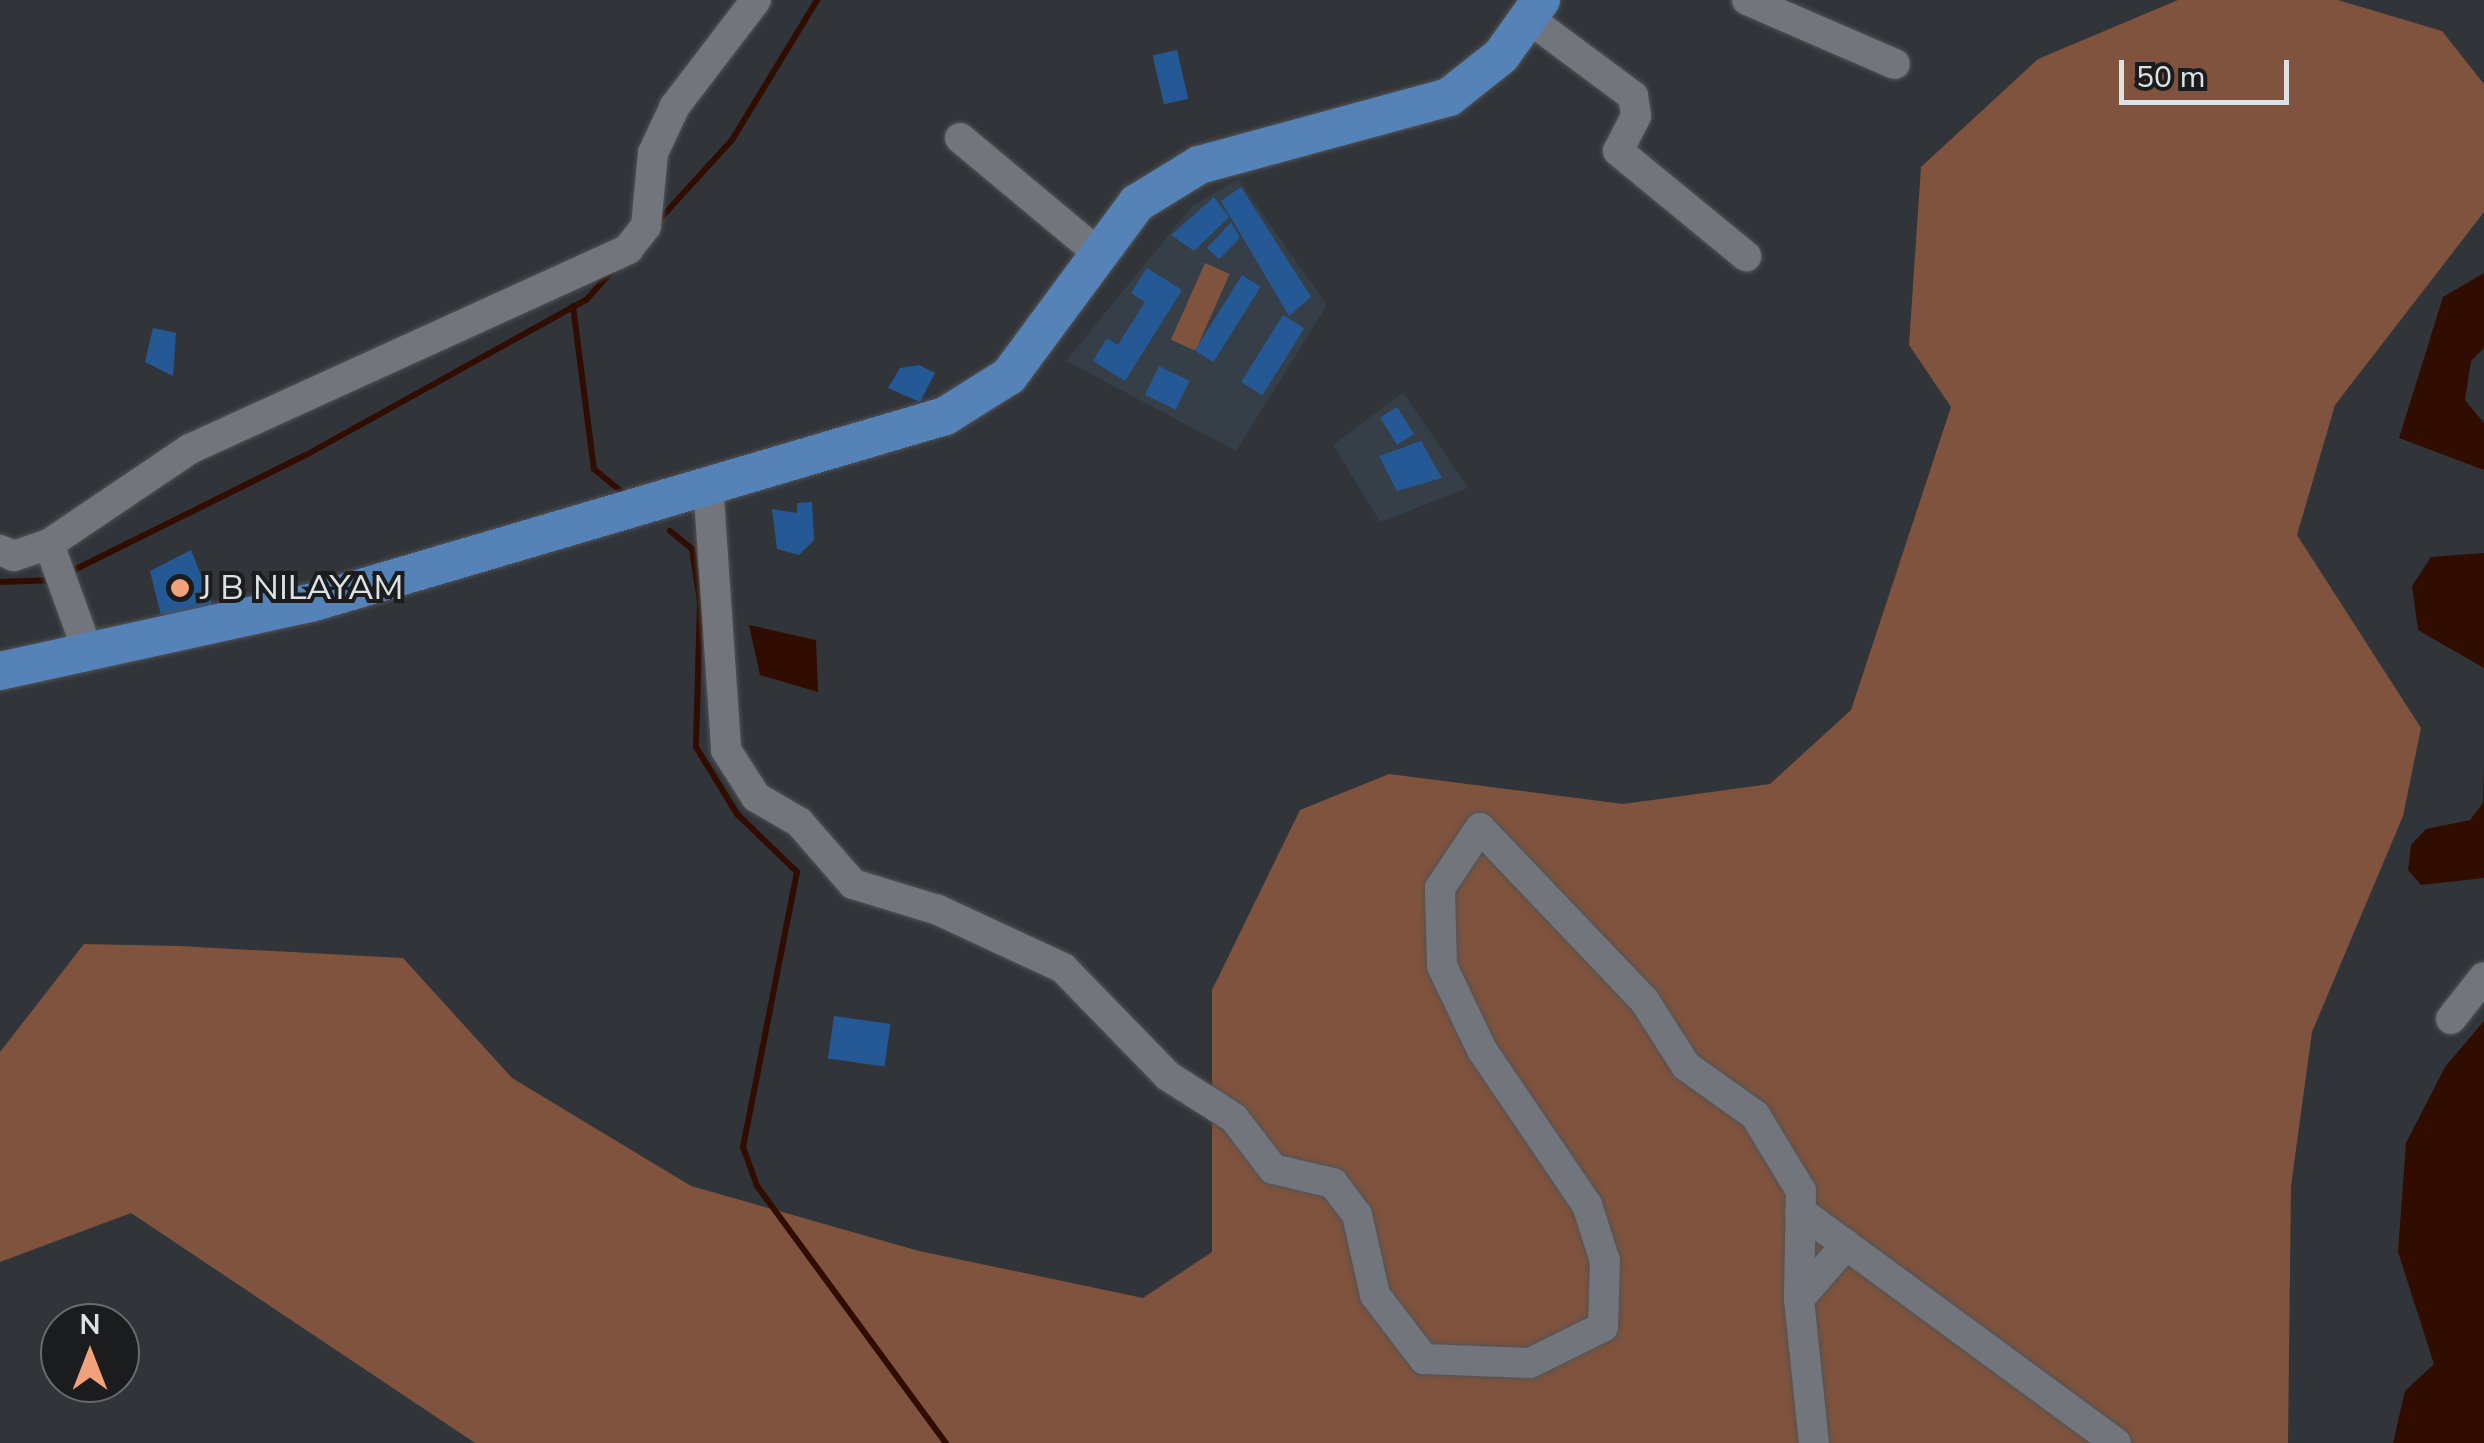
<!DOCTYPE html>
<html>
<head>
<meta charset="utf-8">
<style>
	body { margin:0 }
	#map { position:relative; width:2484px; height:1443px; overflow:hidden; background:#313539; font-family:"Nunito Sans",sans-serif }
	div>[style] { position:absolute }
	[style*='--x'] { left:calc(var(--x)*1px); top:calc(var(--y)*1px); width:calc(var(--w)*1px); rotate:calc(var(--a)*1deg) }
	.built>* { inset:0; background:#363e47 }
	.green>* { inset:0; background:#7f533d; transform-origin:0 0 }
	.water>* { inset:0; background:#310c00 }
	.stream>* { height:6px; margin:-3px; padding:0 3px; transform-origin:3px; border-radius:3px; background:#310c00 }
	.building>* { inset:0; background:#255995; transform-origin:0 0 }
	.roads { filter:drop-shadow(0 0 2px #505357) drop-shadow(0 0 2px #505357) }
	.minor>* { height:30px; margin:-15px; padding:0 15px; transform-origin:15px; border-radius:15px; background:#72767c }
	.major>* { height:38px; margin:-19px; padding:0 19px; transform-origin:19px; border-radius:19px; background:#5683b7 }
	.dots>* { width:28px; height:28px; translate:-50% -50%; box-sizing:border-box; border:5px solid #1a1c1e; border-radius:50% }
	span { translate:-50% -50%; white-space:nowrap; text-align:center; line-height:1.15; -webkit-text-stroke:8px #1a1c1e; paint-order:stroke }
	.poi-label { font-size:35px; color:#dee1e4 }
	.left { translate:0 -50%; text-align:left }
	.north { position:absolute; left:40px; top:1303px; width:100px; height:100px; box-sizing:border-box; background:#1a1c1e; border:2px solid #686b6d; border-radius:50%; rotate:0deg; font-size:28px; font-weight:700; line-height:40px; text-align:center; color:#dee1e4 }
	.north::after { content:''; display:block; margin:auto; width:35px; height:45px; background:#f1a27b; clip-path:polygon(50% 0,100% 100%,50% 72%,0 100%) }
	.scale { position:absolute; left:2119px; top:60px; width:170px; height:45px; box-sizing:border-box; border:5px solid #dee1e4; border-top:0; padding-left:12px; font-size:30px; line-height:35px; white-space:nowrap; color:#dee1e4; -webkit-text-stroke:8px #1a1c1e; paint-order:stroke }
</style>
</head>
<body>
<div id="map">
	<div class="built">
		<div style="clip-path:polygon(1238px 179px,1327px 305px,1236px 451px,1066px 361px,1193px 205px)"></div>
		<div style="clip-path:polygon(1403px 392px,1468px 488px,1380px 522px,1333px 445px)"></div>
	</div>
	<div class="green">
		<div style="clip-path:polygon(2178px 0,2338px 0,2442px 31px,2484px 84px,2484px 212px,2335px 405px,2297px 535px,2421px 728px,2403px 816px,2312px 1032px,2291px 1186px,2288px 1443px,475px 1443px,131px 1213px,0 1262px,0 1052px,84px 944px,179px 946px,403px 958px,512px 1078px,691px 1186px,919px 1251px,1143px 1298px,1212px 1252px,1212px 990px,1300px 810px,1389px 774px,1623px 804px,1770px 784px,1851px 710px,1951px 407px,1909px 345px,1921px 167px,2038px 59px)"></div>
		<div style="left:1205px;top:263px;width:27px;height:84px;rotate:24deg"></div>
	</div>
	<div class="water">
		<div style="clip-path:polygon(2484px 273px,2484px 348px,2471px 361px,2465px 400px,2484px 423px,2484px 470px,2399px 438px,2443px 297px)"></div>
		<div style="clip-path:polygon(2484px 553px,2484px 668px,2418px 630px,2412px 586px,2431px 557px)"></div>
		<div style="clip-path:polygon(749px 625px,816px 640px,818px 692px,760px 675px)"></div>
		<div style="clip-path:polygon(2484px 768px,2484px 878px,2421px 885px,2408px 870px,2411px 845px,2426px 829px,2470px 820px,2483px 803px)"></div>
		<div style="clip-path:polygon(2484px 1021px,2484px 1443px,2393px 1443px,2405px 1391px,2434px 1364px,2398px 1252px,2406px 1143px,2445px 1067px)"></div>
	</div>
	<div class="stream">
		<div style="--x:658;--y:221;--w:110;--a:-47.6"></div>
		<div style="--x:732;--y:140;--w:164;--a:-58.7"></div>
		<div style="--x:573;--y:306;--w:164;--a:82.7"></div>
		<div style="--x:594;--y:469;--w:44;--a:39.5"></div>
		<div style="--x:670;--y:531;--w:28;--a:39"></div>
		<div style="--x:692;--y:549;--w:54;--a:81.4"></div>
		<div style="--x:700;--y:602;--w:145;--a:91.6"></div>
		<div style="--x:696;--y:747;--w:79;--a:58.5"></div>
		<div style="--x:737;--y:814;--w:83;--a:44"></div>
		<div style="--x:797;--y:872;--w:280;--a:101.1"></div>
		<div style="--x:743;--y:1147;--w:41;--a:70.3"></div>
		<div style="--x:757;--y:1186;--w:319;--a:53.7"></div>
		<div style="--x:70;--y:572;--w:263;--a:-26.4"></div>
		<div style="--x:306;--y:455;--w:321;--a:-29"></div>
		<div style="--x:587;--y:299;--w:38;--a:-48"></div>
		<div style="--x:0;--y:582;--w:55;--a:-2.1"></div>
	</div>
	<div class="building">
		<div style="left:1177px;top:50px;width:50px;height:25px;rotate:77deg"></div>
		<div style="clip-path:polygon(1241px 187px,1311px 297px,1289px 316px,1221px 201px)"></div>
		<div style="clip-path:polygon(1214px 197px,1229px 217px,1194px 251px,1171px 235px)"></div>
		<div style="clip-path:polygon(1231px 222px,1240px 238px,1219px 259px,1207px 248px)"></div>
		<div style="clip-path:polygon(1147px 268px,1182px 290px,1125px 381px,1093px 361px,1107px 338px,1118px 345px,1145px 302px,1131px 293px)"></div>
		<div style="left:1242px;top:275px;width:22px;height:89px;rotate:32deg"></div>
		<div style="left:1283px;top:315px;width:25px;height:79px;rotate:32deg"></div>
		<div style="clip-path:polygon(153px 328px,176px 333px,173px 376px,145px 362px)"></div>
		<div style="clip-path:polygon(919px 365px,935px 373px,920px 402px,888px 388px,900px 368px)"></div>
		<div style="left:1159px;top:366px;width:34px;height:32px;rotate:26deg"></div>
		<div style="left:1397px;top:407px;width:32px;height:20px;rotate:58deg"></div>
		<div style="clip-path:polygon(1421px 441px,1442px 478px,1397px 491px,1379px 456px)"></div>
		<div style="clip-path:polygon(812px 502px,814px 540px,799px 555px,777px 549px,772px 509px,797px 513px,797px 503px)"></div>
		<div style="clip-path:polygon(191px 550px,213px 606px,161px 615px,150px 571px)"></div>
		<div style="left:834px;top:1016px;width:57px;height:43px;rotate:8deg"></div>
	</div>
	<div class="roads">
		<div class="minor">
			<div style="--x:1747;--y:0;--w:161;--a:23.4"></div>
			<div style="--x:1528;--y:18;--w:131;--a:36.6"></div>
			<div style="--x:1633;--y:96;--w:20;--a:81"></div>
			<div style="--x:1636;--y:116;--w:39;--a:117"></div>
			<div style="--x:1618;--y:151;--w:166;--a:39.4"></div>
			<div style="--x:960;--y:138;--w:181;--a:39.8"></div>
			<div style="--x:708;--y:483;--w:268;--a:86.1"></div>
			<div style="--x:726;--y:750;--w:56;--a:57.4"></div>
			<div style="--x:756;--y:797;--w:50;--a:30.2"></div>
			<div style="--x:799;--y:822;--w:82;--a:48.9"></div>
			<div style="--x:853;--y:884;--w:89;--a:17"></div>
			<div style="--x:938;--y:910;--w:138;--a:24.9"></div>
			<div style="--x:1063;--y:968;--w:151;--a:45.8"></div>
			<div style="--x:1168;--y:1076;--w:78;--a:32.5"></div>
			<div style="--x:1234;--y:1118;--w:64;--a:52.6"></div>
			<div style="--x:1273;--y:1169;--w:62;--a:13.1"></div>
			<div style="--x:1333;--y:1183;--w:40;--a:53"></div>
			<div style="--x:1357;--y:1215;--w:82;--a:77.3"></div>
			<div style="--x:1375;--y:1295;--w:81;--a:52.6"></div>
			<div style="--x:1424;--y:1359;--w:106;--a:2.2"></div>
			<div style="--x:1530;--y:1363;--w:81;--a:-26.3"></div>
			<div style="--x:1603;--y:1327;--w:66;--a:-88.3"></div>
			<div style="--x:1605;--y:1261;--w:59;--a:-107.8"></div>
			<div style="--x:1587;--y:1205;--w:187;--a:-124.1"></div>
			<div style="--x:1482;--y:1050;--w:93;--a:-115.5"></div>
			<div style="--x:1442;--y:966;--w:78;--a:-91.5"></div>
			<div style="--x:1440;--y:888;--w:72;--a:-56.3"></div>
			<div style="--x:1480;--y:828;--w:238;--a:46.4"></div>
			<div style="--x:1644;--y:1000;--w:78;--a:57.5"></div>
			<div style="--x:1686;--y:1066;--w:85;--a:35.4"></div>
			<div style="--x:1755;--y:1115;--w:89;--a:58.8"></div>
			<div style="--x:1801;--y:1191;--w:108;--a:91.1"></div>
			<div style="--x:1799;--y:1299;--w:145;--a:84.1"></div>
			<div style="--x:0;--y:550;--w:15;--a:23"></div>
			<div style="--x:14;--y:556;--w:37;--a:-19"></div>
			<div style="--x:88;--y:652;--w:115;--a:-109.9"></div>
			<div style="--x:49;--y:544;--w:170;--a:-34"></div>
			<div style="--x:190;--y:449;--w:482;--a:-24.5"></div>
			<div style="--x:628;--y:249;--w:29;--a:-52"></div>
			<div style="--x:646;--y:226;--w:73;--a:-84.5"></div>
			<div style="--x:653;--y:153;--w:52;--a:-64.9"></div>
			<div style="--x:675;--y:106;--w:133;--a:-52.6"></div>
			<div style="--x:2451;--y:1019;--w:53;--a:-51.8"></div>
			<div style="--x:1800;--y:1211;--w:392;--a:36.3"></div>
			<div style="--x:1799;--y:1299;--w:72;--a:-49"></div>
		</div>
		<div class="major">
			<div style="--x:0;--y:671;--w:321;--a:-12.4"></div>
			<div style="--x:314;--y:602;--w:658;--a:-16.42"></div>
			<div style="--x:945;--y:416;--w:75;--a:-32"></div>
			<div style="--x:1009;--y:376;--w:215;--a:-53.5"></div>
			<div style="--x:1137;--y:203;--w:73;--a:-31.5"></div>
			<div style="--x:1199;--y:165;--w:259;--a:-15.2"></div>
			<div style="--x:1449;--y:97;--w:66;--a:-38.3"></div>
			<div style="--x:1501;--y:56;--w:69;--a:-54.5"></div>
		</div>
	</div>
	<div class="dots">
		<div style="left:180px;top:588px;background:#f1a27b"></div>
	</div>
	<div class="poi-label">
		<span class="left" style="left:200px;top:588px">J B NILAYAM</span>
	</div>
	<div class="north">N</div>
	<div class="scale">50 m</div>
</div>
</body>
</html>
